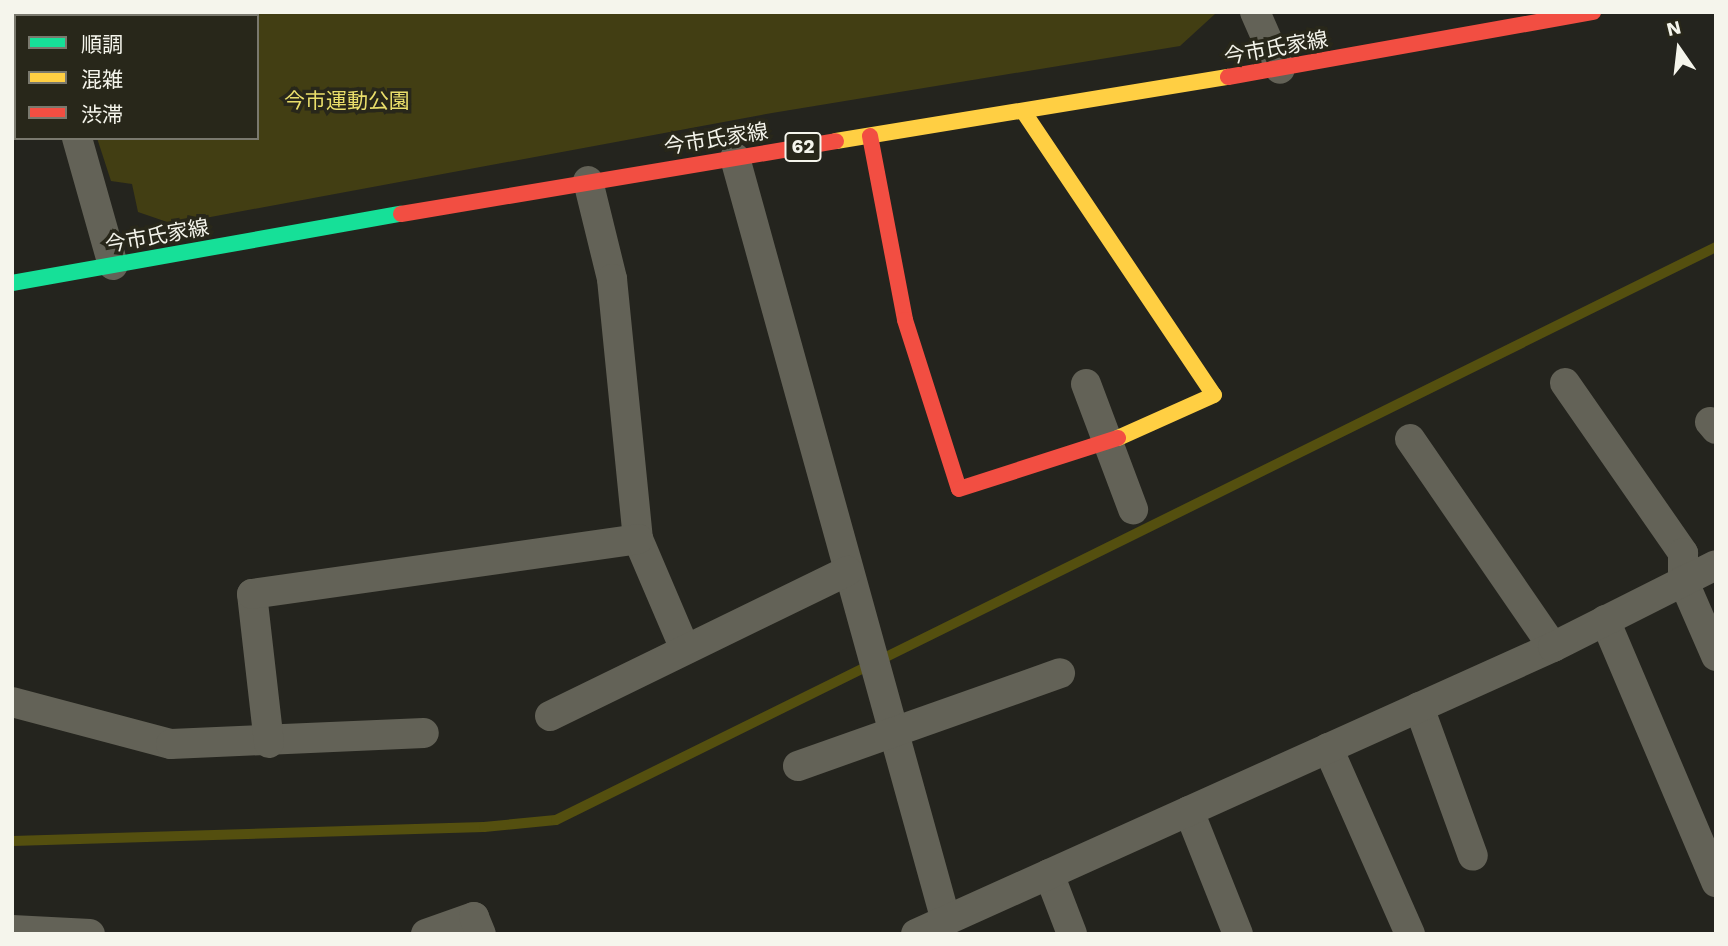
<!DOCTYPE html>
<html>
<head>
<meta charset="utf-8">
<style>
	body { margin:0 }
	#map { position:relative; width:1728px; height:946px; overflow:hidden; background:#24241e; font-family:"Work Sans","Noto Sans JP",sans-serif }
	div>[style] { position:absolute }
	[style*='--x'] { left:calc(var(--x)*1px); top:calc(var(--y)*1px); width:calc(var(--w)*1px); rotate:calc(var(--a)*1deg) }
	.green>* { inset:0; background:#423e13 }
	.stream>* { height:10px; margin:-5px; padding:0 5px; transform-origin:5px; border-radius:5px; background:#544f0f }
	.street>* { height:30px; margin:-15px; padding:0 15px; transform-origin:15px; border-radius:15px; background:#636257 }
	.fast>* { height:16px; margin:-8px; padding:0 8px; transform-origin:8px; border-radius:8px; background:#16e098 }
	.slow>* { height:16px; margin:-8px; padding:0 8px; transform-origin:8px; border-radius:8px; background:#ffcf43 }
	.jam>* { height:16px; margin:-8px; padding:0 8px; transform-origin:8px; border-radius:8px; background:#f24e42 }
	span { translate:-50% -50%; white-space:nowrap; text-align:center; line-height:1.15; -webkit-text-stroke:7px #28271a; paint-order:stroke }
	.shield-label span { padding:2px 5px; background:#28271a; border:2px solid; border-radius:5px; -webkit-text-stroke-width:0 }
	.shield-label { font-size:19px; color:#f5f5ec; font-weight:700 }
	.street-label { font-size:21px; color:#f5f5ec }
	.park-label { font-size:21px; color:#e9de6b }
	.frame { position:absolute; inset:0; border:14px solid #f5f5ec; pointer-events:none }
	.legend { position:absolute; left:14px; top:14px; width:245px; height:126px; box-sizing:border-box; background:#28271a; border:2px solid #7a796e; margin:0; padding:9px 12px; list-style:none; font-size:21px; color:#f5f5ec }
	.legend li { display:flex; align-items:center; gap:14px; height:35px }
	.legend b { width:35px; border:2px solid #7a796e }
	.north { position:absolute; left:1644px; top:14px; width:70px; height:70px; -webkit-text-stroke:5px #28271a; paint-order:stroke; rotate:346deg; font-size:19px; font-weight:700; line-height:28px; text-align:center; color:#f5f5ec }
	.north::after { content:''; display:block; margin:auto; width:24px; height:32px; background:#f5f5ec; clip-path:polygon(50% 0,100% 100%,50% 72%,0 100%) }
</style>
</head>
<body>
<div id="map">
	<div class="green">
		<div style="clip-path:polygon(56px 12px,1215px 12px,1215px 14px,1180px 46px,772px 113px,173px 224px,138px 212px,132px 184px,111px 181px,97px 138px,257px 138px,257px 16px)"></div>
	</div>
	<div class="stream">
		<div style="--x:12;--y:841;--w:472;--a:-1.7"></div>
		<div style="--x:484;--y:827;--w:72;--a:-5.6"></div>
		<div style="--x:556;--y:820;--w:1294;--a:-26.29"></div>
	</div>
	<div class="street">
		<div style="--x:37;--y:12;--w:4;--a:76"></div>
		<div style="--x:1255;--y:12;--w:62;--a:66.3"></div>
		<div style="--x:77;--y:138;--w:132;--a:74.2"></div>
		<div style="--x:735;--y:158;--w:792;--a:74.54"></div>
		<div style="--x:588;--y:181;--w:101;--a:76.2"></div>
		<div style="--x:612;--y:279;--w:261;--a:84.3"></div>
		<div style="--x:638;--y:539;--w:117;--a:66.9"></div>
		<div style="--x:1565;--y:383;--w:207;--a:55.2"></div>
		<div style="--x:1683;--y:553;--w:27;--a:90"></div>
		<div style="--x:1683;--y:580;--w:83;--a:66.5"></div>
		<div style="--x:1086;--y:384;--w:134;--a:69.4"></div>
		<div style="--x:1710;--y:422;--w:9;--a:49"></div>
		<div style="--x:1410;--y:439;--w:252;--a:55.5"></div>
		<div style="--x:1605;--y:620;--w:285;--a:67"></div>
		<div style="--x:12;--y:702;--w:164;--a:14.8"></div>
		<div style="--x:171;--y:744;--w:253;--a:-2.5"></div>
		<div style="--x:1419;--y:707;--w:158;--a:70.1"></div>
		<div style="--x:550;--y:716;--w:331;--a:-26"></div>
		<div style="--x:269;--y:743;--w:150;--a:-96.5"></div>
		<div style="--x:252;--y:594;--w:390;--a:-8.1"></div>
		<div style="--x:1328;--y:748;--w:203;--a:66.2"></div>
		<div style="--x:798;--y:766;--w:278;--a:-19.5"></div>
		<div style="--x:1189;--y:811;--w:132;--a:68.3"></div>
		<div style="--x:1049;--y:874;--w:64;--a:69"></div>
		<div style="--x:12;--y:930;--w:78;--a:2.9"></div>
		<div style="--x:426;--y:934;--w:51;--a:-19.5"></div>
		<div style="--x:474;--y:917;--w:18;--a:68"></div>
		<div style="--x:916;--y:934;--w:699;--a:-24.25"></div>
		<div style="--x:1553;--y:647;--w:182;--a:-26.7"></div>
	</div>
	<div class="fast">
		<div style="--x:12;--y:283;--w:395;--a:-10.1"></div>
	</div>
	<div class="slow">
		<div style="--x:1023;--y:111;--w:342;--a:56.1"></div>
		<div style="--x:1214;--y:395;--w:105;--a:155.9"></div>
		<div style="--x:836;--y:141;--w:397;--a:-9.3"></div>
	</div>
	<div class="jam">
		<div style="--x:1228;--y:77;--w:371;--a:-10.1"></div>
		<div style="--x:870;--y:136;--w:187;--a:79.2"></div>
		<div style="--x:905;--y:320;--w:177;--a:72.3"></div>
		<div style="--x:959;--y:489;--w:167;--a:-17.8"></div>
		<div style="--x:401;--y:214;--w:441;--a:-9.5"></div>
	</div>
	<div class="shield-label">
		<span style="left:803px;top:147px">62</span>
	</div>
	<div class="street-label">
		<span style="left:1276px;top:48px;rotate:-10deg">今市氏家線</span>
		<span style="left:716px;top:139px;rotate:-9deg">今市氏家線</span>
		<span style="left:157px;top:236px;rotate:-10deg">今市氏家線</span>
	</div>
	<div class="park-label">
		<span style="left:347px;top:101px">今市運動公園</span>
	</div>
	<div class="frame"></div>
	<ul class="legend">
	<li><b style="height:9px;background:#16e098"></b>順調</li>
	<li><b style="height:9px;background:#ffcf43"></b>混雑</li>
	<li><b style="height:9px;background:#f24e42"></b>渋滞</li>
	</ul>
	<div class="north">N</div>
</div>
</body>
</html>
